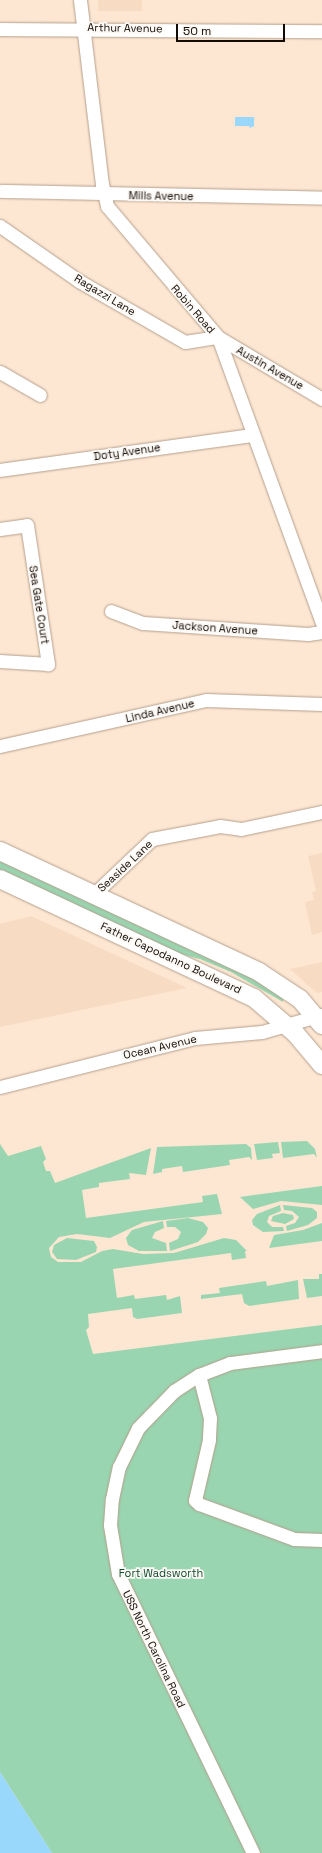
<!DOCTYPE html>
<html>
<head>
<meta charset="utf-8">
<style>
	body { margin:0 }
	#map { position:relative; width:322px; height:1853px; overflow:hidden; background:#fde7d3; font-family:"Space Grotesk",sans-serif }
	div>[style] { position:absolute }
	[style*='--x'] { left:calc(var(--x)*1px); top:calc(var(--y)*1px); width:calc(var(--w)*1px); rotate:calc(var(--a)*1deg) }
	.built>* { inset:0; background:#f7dbc2; transform-origin:0 0 }
	.green>* { inset:0; background:#99d5b0 }
	.water>* { inset:0; background:#9ad8fb }
	.roads { filter:drop-shadow(0 0 1px #b4a08d) drop-shadow(0 0 1px #b4a08d) }
	.minor>* { height:13px; margin:-6.5px; padding:0 6.5px; transform-origin:6.5px; border-radius:6.5px; background:#fff }
	.secondary>* { height:18px; margin:-9px; padding:0 9px; transform-origin:9px; border-radius:9px; background:#fff }
	span { translate:-50% -50%; white-space:nowrap; text-align:center; line-height:1.15; -webkit-text-stroke:3.5px #fcf8f4; paint-order:stroke }
	.street-label { font-size:11px; color:#110a05 }
	.park-label { font-size:11px; color:#104b2e }
	.scale { position:absolute; left:176px; top:24px; width:109px; height:18px; box-sizing:border-box; border:2px solid #110a05; border-top:0; padding-left:5px; font-size:12px; line-height:14px; white-space:nowrap; color:#110a05; -webkit-text-stroke:3px #fcf8f4; paint-order:stroke }
</style>
</head>
<body>
<div id="map">
	<div class="built">
		<div style="left:98px;top:0;width:44px;height:11px"></div>
		<div style="clip-path:polygon(322px 853px,322px 932px,312px 935px,305px 902px,314px 900px,312px 892px,316px 891px,308px 856px)"></div>
		<div style="clip-path:polygon(31px 916px,187px 988px,0 1027px,0 924px)"></div>
		<div style="clip-path:polygon(322px 962px,322px 992px,317px 993px,290px 969px)"></div>
	</div>
	<div class="green">
		<div style="clip-path:polygon(0 861px,248px 975px,271px 989px,283px 999px,283px 1002px,231px 972px,200px 959px,180px 954px,0 873px)"></div>
		<div style="clip-path:polygon(307px 1141px,315px 1149px,317px 1158px,314px 1154px,283px 1158px,281px 1142px)"></div>
		<div style="clip-path:polygon(278px 1142px,280px 1153px,272px 1154px,273px 1158px,257px 1160px,254px 1144px)"></div>
		<div style="clip-path:polygon(0 1144px,8px 1156px,41px 1146px,46px 1159px,43px 1162px,46px 1171px,50px 1171px,55px 1183px,151px 1148px,146px 1175px,129px 1173px,130px 1179px,99px 1183px,99px 1187px,82px 1190px,86px 1218px,203px 1202px,202px 1196px,217px 1194px,222px 1214px,144px 1222px,110px 1238px,77px 1234px,59px 1237px,49px 1248px,51px 1257px,58px 1262px,81px 1262px,102px 1251px,113px 1249px,143px 1254px,174px 1253px,224px 1238px,236px 1240px,247px 1251px,245px 1251px,246px 1258px,232px 1260px,231px 1253px,113px 1269px,117px 1298px,134px 1295px,135px 1299px,166px 1295px,167px 1300px,180px 1296px,182px 1313px,137px 1319px,133px 1317px,132px 1308px,88px 1314px,89px 1327px,86px 1330px,93px 1354px,322px 1325px,322px 1853px,52px 1853px,0 1772px)"></div>
		<div style="clip-path:polygon(246px 1144px,251px 1148px,252px 1160px,249px 1157px,229px 1160px,230px 1165px,183px 1172px,182px 1166px,162px 1169px,162px 1172px,153px 1174px,157px 1147px)"></div>
		<div style="clip-path:polygon(322px 1186px,322px 1205px,281px 1201px,253px 1209px,240px 1197px)"></div>
		<div style="clip-path:polygon(280px 1205px,281px 1211px,269px 1216px,267px 1222px,272px 1227px,283px 1227px,284px 1231px,263px 1232px,253px 1225px,252px 1220px,257px 1214px)"></div>
		<div style="clip-path:polygon(283px 1205px,312px 1208px,317px 1212px,317px 1218px,308px 1225px,287px 1231px,286px 1226px,295px 1223px,299px 1217px,292px 1211px,284px 1210px)"></div>
		<div style="clip-path:polygon(283px 1213px,293px 1215px,294px 1219px,285px 1224px,271px 1221px,273px 1216px)"></div>
		<div style="clip-path:polygon(188px 1218px,203px 1222px,208px 1228px,206px 1234px,198px 1242px,170px 1251px,169px 1243px,178px 1239px,181px 1232px,175px 1227px,167px 1227px,166px 1221px)"></div>
		<div style="clip-path:polygon(163px 1221px,164px 1228px,155px 1232px,152px 1238px,166px 1243px,167px 1251px,139px 1251px,128px 1245px,126px 1238px,132px 1230px)"></div>
		<div style="clip-path:polygon(322px 1223px,322px 1241px,269px 1248px,274px 1235px,303px 1230px)"></div>
		<div style="clip-path:polygon(67px 1238px,94px 1241px,97px 1247px,96px 1252px,76px 1260px,57px 1259px,52px 1252px,54px 1245px)"></div>
		<div style="clip-path:polygon(319px 1274px,322px 1274px,322px 1296px,307px 1298px,303px 1279px,319px 1279px)"></div>
		<div style="clip-path:polygon(298px 1280px,299px 1299px,249px 1306px,244px 1303px,242px 1294px,201px 1299px,201px 1295px,220px 1293px,219px 1288px,266px 1281px,267px 1286px)"></div>
	</div>
	<div class="water">
		<div style="clip-path:polygon(235px 117px,254px 117px,254px 126px,250px 128px,249px 126px,235px 126px)"></div>
		<div style="clip-path:polygon(0 1772px,52px 1853px,0 1853px)"></div>
	</div>
	<div class="roads">
		<div class="minor">
			<div style="--x:80;--y:0;--w:185;--a:83.2"></div>
			<div style="--x:102;--y:184;--w:23;--a:77"></div>
			<div style="--x:107;--y:206;--w:172;--a:49.7"></div>
			<div style="--x:218;--y:337;--w:304;--a:70"></div>
			<div style="--x:0;--y:29;--w:322;--a:0.4"></div>
			<div style="--x:1;--y:191;--w:321;--a:1.2"></div>
			<div style="--x:0;--y:226;--w:96;--a:34.8"></div>
			<div style="--x:79;--y:281;--w:122;--a:29.9"></div>
			<div style="--x:185;--y:342;--w:33;--a:-9"></div>
			<div style="--x:218;--y:337;--w:121;--a:30.8"></div>
			<div style="--x:0;--y:372;--w:46;--a:29.9"></div>
			<div style="--x:0;--y:470;--w:255;--a:-7.9"></div>
			<div style="--x:0;--y:529;--w:27;--a:-8"></div>
			<div style="--x:27;--y:525;--w:141;--a:81.4"></div>
			<div style="--x:48;--y:664;--w:48;--a:-176.4"></div>
			<div style="--x:111;--y:611;--w:34;--a:21"></div>
			<div style="--x:143;--y:623;--w:165;--a:3.8"></div>
			<div style="--x:308;--y:634;--w:14;--a:-8"></div>
			<div style="--x:0;--y:746;--w:211;--a:-12.6"></div>
			<div style="--x:206;--y:700;--w:116;--a:2"></div>
			<div style="--x:93;--y:895;--w:81;--a:-43.5"></div>
			<div style="--x:152;--y:839;--w:69;--a:-10.8"></div>
			<div style="--x:220;--y:826;--w:21;--a:8"></div>
			<div style="--x:241;--y:829;--w:83;--a:-11.9"></div>
			<div style="--x:0;--y:1087;--w:201;--a:-14.1"></div>
			<div style="--x:195;--y:1038;--w:67;--a:-5.1"></div>
			<div style="--x:262;--y:1032;--w:61;--a:-16.1"></div>
			<div style="--x:199;--y:1375;--w:44;--a:75.7"></div>
			<div style="--x:210;--y:1418;--w:22;--a:93"></div>
			<div style="--x:209;--y:1440;--w:62;--a:103.1"></div>
			<div style="--x:195;--y:1500;--w:6;--a:45"></div>
			<div style="--x:199;--y:1504;--w:101;--a:20.2"></div>
			<div style="--x:294;--y:1539;--w:28;--a:2"></div>
			<div style="--x:253;--y:1853;--w:310;--a:-115.8"></div>
			<div style="--x:118;--y:1574;--w:50;--a:-99.3"></div>
			<div style="--x:110;--y:1525;--w:26;--a:-86"></div>
			<div style="--x:112;--y:1499;--w:33;--a:-78"></div>
			<div style="--x:119;--y:1467;--w:43;--a:-64"></div>
			<div style="--x:138;--y:1428;--w:52;--a:-45.8"></div>
			<div style="--x:174;--y:1391;--w:30;--a:-33"></div>
			<div style="--x:199;--y:1375;--w:33;--a:-21"></div>
			<div style="--x:230;--y:1363;--w:93;--a:-7.4"></div>
		</div>
		<div class="secondary">
			<div style="--x:0;--y:851;--w:286;--a:25"></div>
			<div style="--x:259;--y:972;--w:49;--a:33.4"></div>
			<div style="--x:300;--y:999;--w:34;--a:50"></div>
			<div style="--x:0;--y:879;--w:280;--a:25.1"></div>
			<div style="--x:254;--y:998;--w:54;--a:40.5"></div>
			<div style="--x:295;--y:1033;--w:42;--a:49.8"></div>
		</div>
	</div>
	<div class="street-label">
		<span style="left:125px;top:28px;rotate:1deg">Arthur Avenue</span>
		<span style="left:161px;top:196px;rotate:1deg">Mills Avenue</span>
		<span style="left:105px;top:295px;rotate:31deg">Ragazzi Lane</span>
		<span style="left:193px;top:309px;rotate:49deg">Robin Road</span>
		<span style="left:270px;top:368px;rotate:30deg">Austin Avenue</span>
		<span style="left:127px;top:452px;rotate:-8deg">Doty Avenue</span>
		<span style="left:39px;top:605px;rotate:81deg">Sea Gate Court</span>
		<span style="left:215px;top:628px;rotate:4deg">Jackson Avenue</span>
		<span style="left:160px;top:711px;rotate:-13deg">Linda Avenue</span>
		<span style="left:125px;top:866px;rotate:-43deg">Seaside Lane</span>
		<span style="left:171px;top:958px;rotate:25deg">Father Capodanno Boulevard</span>
		<span style="left:160px;top:1047px;rotate:-13deg">Ocean Avenue</span>
		<span style="left:154px;top:1649px;rotate:64deg">USS North Carolina Road</span>
	</div>
	<div class="park-label">
		<span style="left:161px;top:1573px">Fort Wadsworth</span>
	</div>
	<div class="scale">50 m</div>
</div>
</body>
</html>
